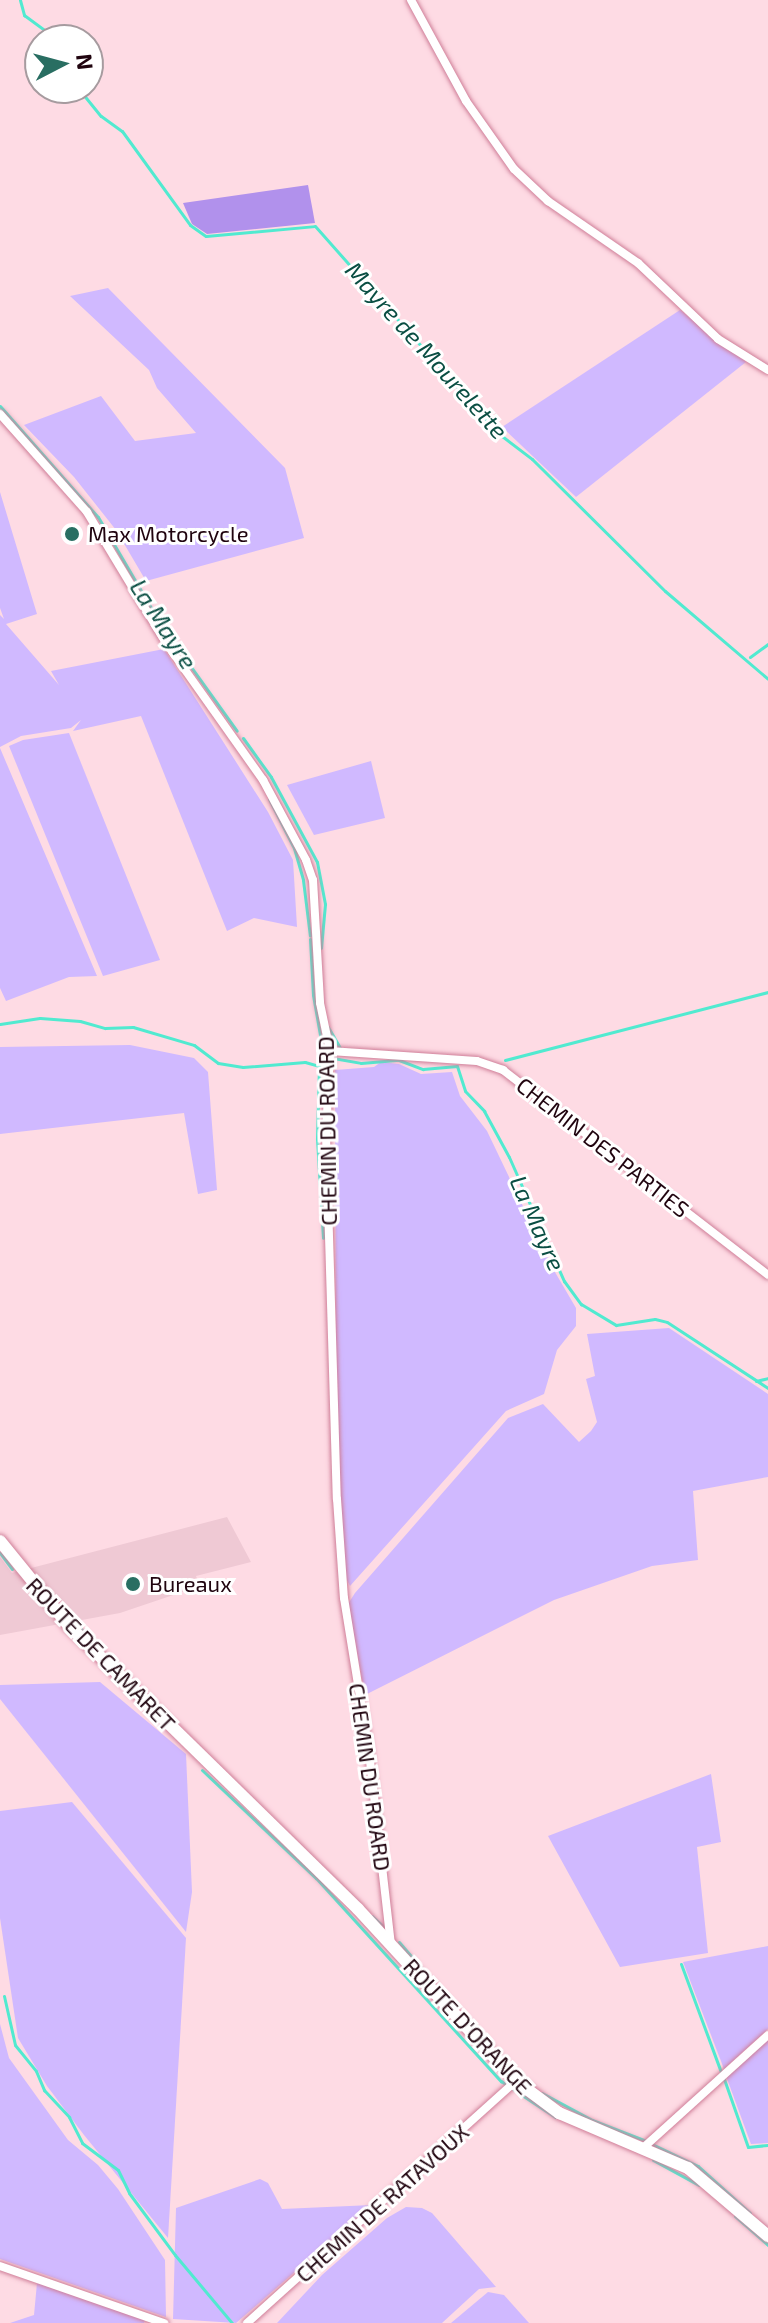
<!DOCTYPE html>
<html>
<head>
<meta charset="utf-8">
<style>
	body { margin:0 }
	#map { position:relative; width:768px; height:2323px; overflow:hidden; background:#fedbe4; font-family:"Exo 2",sans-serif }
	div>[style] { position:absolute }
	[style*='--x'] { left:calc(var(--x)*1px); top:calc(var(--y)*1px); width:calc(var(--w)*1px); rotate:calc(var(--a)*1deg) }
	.built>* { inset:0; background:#efc9d4 }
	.green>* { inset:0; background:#d0b9ff }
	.forest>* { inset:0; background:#b191ec }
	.stream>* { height:3px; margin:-1.5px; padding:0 1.5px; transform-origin:1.5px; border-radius:1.5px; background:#51ead0 }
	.roads { filter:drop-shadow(0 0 2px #cf7e98) drop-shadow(0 0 2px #cf7e98) }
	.minor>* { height:8px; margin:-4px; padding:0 4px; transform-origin:4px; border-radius:4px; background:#fff }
	.secondary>* { height:12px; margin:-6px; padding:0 6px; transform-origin:6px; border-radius:6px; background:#fff }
	.dots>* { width:22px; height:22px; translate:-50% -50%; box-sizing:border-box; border:4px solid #fff; border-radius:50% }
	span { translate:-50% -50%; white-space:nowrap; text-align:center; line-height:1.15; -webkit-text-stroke:6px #fff; paint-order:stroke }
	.poi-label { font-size:22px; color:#20040f }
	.left { translate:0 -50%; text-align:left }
	.street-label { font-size:22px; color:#20040f }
	.water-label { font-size:24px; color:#0a4e43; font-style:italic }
	.north { position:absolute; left:24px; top:24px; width:80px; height:80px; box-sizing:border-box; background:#fff; border:2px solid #a69b9f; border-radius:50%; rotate:84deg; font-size:22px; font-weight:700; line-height:32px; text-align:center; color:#20040f }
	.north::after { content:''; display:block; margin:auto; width:28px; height:36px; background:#296e62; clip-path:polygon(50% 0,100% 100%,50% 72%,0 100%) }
</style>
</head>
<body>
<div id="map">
	<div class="built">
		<div style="clip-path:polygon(227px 1517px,251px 1562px,196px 1576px,200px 1586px,120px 1613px,0 1635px,0 1557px,12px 1573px)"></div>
	</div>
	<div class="green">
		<div style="clip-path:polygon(108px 288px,285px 468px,304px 538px,146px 581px,116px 530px,74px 477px,24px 425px,101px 396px,135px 441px,196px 433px,157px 388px,149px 370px,70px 296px)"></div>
		<div style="clip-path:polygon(680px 310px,746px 362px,576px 497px,502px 427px)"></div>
		<div style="clip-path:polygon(0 492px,37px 614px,6px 624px,59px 685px,51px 671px,164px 649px,268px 812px,293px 860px,297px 927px,254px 918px,227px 931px,141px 716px,73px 731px,81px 720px,71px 728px,21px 736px,0 747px,0 615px,4px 619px,0 608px)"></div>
		<div style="clip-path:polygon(69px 733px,160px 960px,103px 976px,9px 746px,23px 740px)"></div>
		<div style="clip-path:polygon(0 748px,97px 976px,69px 977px,6px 1001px,0 988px)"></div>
		<div style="clip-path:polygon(371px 761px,385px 818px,314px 835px,287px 785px)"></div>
		<div style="clip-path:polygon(130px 1045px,194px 1058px,208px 1072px,217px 1190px,198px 1194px,184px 1113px,0 1134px,0 1047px)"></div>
		<div style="clip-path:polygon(381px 1062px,399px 1064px,421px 1074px,452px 1072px,460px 1096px,487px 1131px,552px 1267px,576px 1308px,576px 1326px,557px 1350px,544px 1394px,506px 1411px,350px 1586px,345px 1576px,336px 1428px,335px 1070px,374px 1067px)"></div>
		<div style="clip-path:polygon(669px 1328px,768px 1394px,768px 1477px,693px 1491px,698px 1560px,652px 1566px,554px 1600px,365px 1695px,348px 1604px,355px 1593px,508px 1418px,543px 1404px,579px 1442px,591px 1431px,597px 1422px,586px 1379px,595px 1376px,587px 1334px)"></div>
		<div style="clip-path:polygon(100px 1682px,186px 1754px,192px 1892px,186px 1932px,0 1699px,0 1685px)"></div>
		<div style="clip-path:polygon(711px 1774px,721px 1842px,697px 1847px,708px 1953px,620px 1967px,548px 1836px)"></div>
		<div style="clip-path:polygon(72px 1802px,186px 1938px,168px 2238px,84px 2135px,47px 2086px,18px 2038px,0 1918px,0 1811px)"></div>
		<div style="clip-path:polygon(768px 1946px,768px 2029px,724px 2069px,683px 1962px)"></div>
		<div style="clip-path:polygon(0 2024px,9px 2058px,68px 2140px,98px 2165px,118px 2189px,165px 2260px,166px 2317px,0 2259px)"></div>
		<div style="clip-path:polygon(768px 2040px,768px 2143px,751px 2144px,726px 2076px)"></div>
		<div style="clip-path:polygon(260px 2179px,268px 2183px,282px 2209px,372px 2205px,236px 2323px,173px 2319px,176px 2208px)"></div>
		<div style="clip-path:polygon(406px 2207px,422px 2208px,432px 2213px,496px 2287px,479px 2289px,442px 2323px,277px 2323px,322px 2275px,387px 2218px)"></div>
		<div style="clip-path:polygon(37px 2283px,145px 2320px,144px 2323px,10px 2323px,34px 2315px)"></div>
		<div style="clip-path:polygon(488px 2292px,504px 2295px,529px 2323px,451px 2323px)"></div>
	</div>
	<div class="forest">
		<div style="clip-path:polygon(308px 185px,315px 223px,207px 234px,192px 224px,183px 203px)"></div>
	</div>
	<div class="stream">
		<div style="--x:20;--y:0;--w:16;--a:75"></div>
		<div style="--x:24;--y:15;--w:42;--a:36.3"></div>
		<div style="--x:78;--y:88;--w:36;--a:51"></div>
		<div style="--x:101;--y:116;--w:26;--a:36"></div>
		<div style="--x:122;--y:131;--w:116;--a:54.1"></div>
		<div style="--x:190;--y:225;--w:19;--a:35"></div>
		<div style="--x:206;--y:236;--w:109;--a:-5.2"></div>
		<div style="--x:315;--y:226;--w:276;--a:48.5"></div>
		<div style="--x:498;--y:433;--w:43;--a:37.4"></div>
		<div style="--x:532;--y:459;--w:187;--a:44.8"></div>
		<div style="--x:665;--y:591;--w:135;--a:40.5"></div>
		<div style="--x:0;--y:406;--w:148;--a:48.6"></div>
		<div style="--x:98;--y:517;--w:125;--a:59.7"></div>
		<div style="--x:161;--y:625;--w:130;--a:54.4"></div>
		<div style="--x:750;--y:657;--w:22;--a:-36"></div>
		<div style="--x:243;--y:738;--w:48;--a:54.3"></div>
		<div style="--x:271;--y:777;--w:97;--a:61.6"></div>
		<div style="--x:317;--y:862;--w:43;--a:79.2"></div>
		<div style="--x:325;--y:904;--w:44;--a:95.2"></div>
		<div style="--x:269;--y:799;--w:55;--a:63"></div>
		<div style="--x:294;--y:848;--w:33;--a:74"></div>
		<div style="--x:303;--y:880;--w:56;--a:82.9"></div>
		<div style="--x:310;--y:939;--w:56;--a:86.9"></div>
		<div style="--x:313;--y:995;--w:58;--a:80"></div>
		<div style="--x:0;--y:1024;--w:40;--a:-8.5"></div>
		<div style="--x:40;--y:1018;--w:40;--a:4.3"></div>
		<div style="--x:80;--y:1021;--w:26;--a:16"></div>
		<div style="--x:105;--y:1028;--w:28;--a:-2"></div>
		<div style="--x:133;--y:1027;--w:64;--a:16.4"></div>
		<div style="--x:194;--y:1045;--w:30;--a:37"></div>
		<div style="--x:218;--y:1063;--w:25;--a:9"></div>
		<div style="--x:243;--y:1067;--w:62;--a:-4.6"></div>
		<div style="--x:305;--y:1062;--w:15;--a:16"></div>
		<div style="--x:319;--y:1066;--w:73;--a:91.6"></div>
		<div style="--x:317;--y:1139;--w:99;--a:86.5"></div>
		<div style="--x:328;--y:1027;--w:24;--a:60"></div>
		<div style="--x:333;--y:1058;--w:28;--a:10"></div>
		<div style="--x:361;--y:1063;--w:38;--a:-5"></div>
		<div style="--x:399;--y:1060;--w:26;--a:21"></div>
		<div style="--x:423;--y:1069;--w:34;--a:-5"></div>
		<div style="--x:457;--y:1066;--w:26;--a:72"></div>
		<div style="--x:465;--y:1091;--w:28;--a:46"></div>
		<div style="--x:484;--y:1111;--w:52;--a:61.5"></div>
		<div style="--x:509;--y:1157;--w:136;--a:66.1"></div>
		<div style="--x:564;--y:1281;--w:29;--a:54"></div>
		<div style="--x:581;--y:1304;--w:41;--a:31"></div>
		<div style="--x:616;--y:1325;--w:39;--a:-9"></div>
		<div style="--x:655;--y:1319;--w:12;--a:14"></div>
		<div style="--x:667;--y:1322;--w:121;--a:33.2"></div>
		<div style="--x:505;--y:1060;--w:272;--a:-14.5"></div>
		<div style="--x:756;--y:1381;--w:12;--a:-14"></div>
		<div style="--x:0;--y:1553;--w:20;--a:53"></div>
		<div style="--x:68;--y:1615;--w:21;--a:47"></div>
		<div style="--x:202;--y:1770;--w:157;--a:43.5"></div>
		<div style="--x:316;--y:1878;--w:275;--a:47.7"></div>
		<div style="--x:501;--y:2081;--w:65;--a:33.7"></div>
		<div style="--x:372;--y:1916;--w:21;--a:43"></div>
		<div style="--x:399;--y:1942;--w:46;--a:49.4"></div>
		<div style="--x:681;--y:1964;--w:115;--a:69.7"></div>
		<div style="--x:4;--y:1996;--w:50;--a:77.3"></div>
		<div style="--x:15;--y:2045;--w:33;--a:51"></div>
		<div style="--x:36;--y:2071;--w:21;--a:67"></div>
		<div style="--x:44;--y:2090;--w:37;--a:47"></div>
		<div style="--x:69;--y:2117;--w:29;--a:63"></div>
		<div style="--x:82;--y:2143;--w:45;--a:36.9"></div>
		<div style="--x:118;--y:2170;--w:25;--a:64"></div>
		<div style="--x:129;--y:2193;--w:77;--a:53.4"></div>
		<div style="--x:175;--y:2255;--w:89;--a:50"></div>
		<div style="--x:724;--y:2079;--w:72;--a:70.6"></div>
		<div style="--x:748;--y:2147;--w:20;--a:-6"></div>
		<div style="--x:542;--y:2093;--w:57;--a:28.4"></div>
		<div style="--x:592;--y:2120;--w:56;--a:21"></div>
		<div style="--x:652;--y:2144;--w:51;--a:25.6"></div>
		<div style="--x:698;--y:2166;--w:70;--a:42.1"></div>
		<div style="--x:653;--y:2160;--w:52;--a:28.5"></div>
		<div style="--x:735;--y:2216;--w:44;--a:41.3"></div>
	</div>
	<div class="roads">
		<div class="minor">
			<div style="--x:411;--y:0;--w:115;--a:61.4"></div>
			<div style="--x:466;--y:101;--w:83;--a:54.8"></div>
			<div style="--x:514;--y:169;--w:47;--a:43.3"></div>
			<div style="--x:548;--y:201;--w:109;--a:34.6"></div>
			<div style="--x:638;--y:263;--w:110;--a:43.5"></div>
			<div style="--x:718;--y:339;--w:59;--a:31.8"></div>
			<div style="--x:0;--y:414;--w:131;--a:48.4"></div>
			<div style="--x:87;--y:512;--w:153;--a:58.9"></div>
			<div style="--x:166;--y:643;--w:168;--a:54.7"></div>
			<div style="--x:263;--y:780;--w:91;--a:61.7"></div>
			<div style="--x:306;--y:860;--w:21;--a:71"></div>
			<div style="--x:313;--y:880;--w:123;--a:86.7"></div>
			<div style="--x:320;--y:1003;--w:49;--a:78.2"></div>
			<div style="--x:330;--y:1051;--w:84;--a:92.7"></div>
			<div style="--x:326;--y:1135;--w:364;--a:88.3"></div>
			<div style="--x:337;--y:1499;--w:99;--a:86"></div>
			<div style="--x:344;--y:1598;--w:156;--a:80.8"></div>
			<div style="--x:369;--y:1752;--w:193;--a:83.5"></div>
			<div style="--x:330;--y:1051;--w:147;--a:3.9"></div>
			<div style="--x:477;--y:1061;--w:28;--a:19"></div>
			<div style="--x:503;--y:1070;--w:335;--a:37.7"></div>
			<div style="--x:644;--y:2147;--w:167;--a:-42.1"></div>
			<div style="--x:0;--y:2266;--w:174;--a:19.2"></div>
			<div style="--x:247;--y:2323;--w:362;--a:-42"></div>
		</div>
		<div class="secondary">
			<div style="--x:0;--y:1541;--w:109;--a:50.9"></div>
			<div style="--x:69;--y:1626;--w:404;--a:44.4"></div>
			<div style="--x:358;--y:1909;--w:234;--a:47.4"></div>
			<div style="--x:516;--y:2081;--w:54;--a:36.7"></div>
			<div style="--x:559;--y:2113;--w:140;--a:23.1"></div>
			<div style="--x:688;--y:2168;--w:105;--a:40.4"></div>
		</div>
	</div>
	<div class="dots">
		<div style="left:72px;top:534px;background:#296e62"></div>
		<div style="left:133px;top:1584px;background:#296e62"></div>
	</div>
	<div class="poi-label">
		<span class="left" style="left:88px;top:534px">Max Motorcycle</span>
		<span class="left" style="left:149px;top:1584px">Bureaux</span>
	</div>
	<div class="street-label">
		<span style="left:327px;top:1131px;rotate:-91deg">CHEMIN DU ROARD</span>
		<span style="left:603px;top:1147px;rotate:38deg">CHEMIN DES PARTIES</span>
		<span style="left:101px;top:1654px;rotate:46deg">ROUTE DE CAMARET</span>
		<span style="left:370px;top:1777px;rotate:82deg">CHEMIN DU ROARD</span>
		<span style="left:468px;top:2026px;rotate:47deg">ROUTE D'ORANGE</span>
		<span style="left:382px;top:2203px;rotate:-42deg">CHEMIN DE RATAVOUX</span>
	</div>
	<div class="water-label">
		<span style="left:427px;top:350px;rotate:48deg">Mayre de Mourelette</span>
		<span style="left:164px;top:624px;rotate:57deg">La Mayre</span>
		<span style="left:538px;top:1223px;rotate:66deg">La Mayre</span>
	</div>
	<div class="north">N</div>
</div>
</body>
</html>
